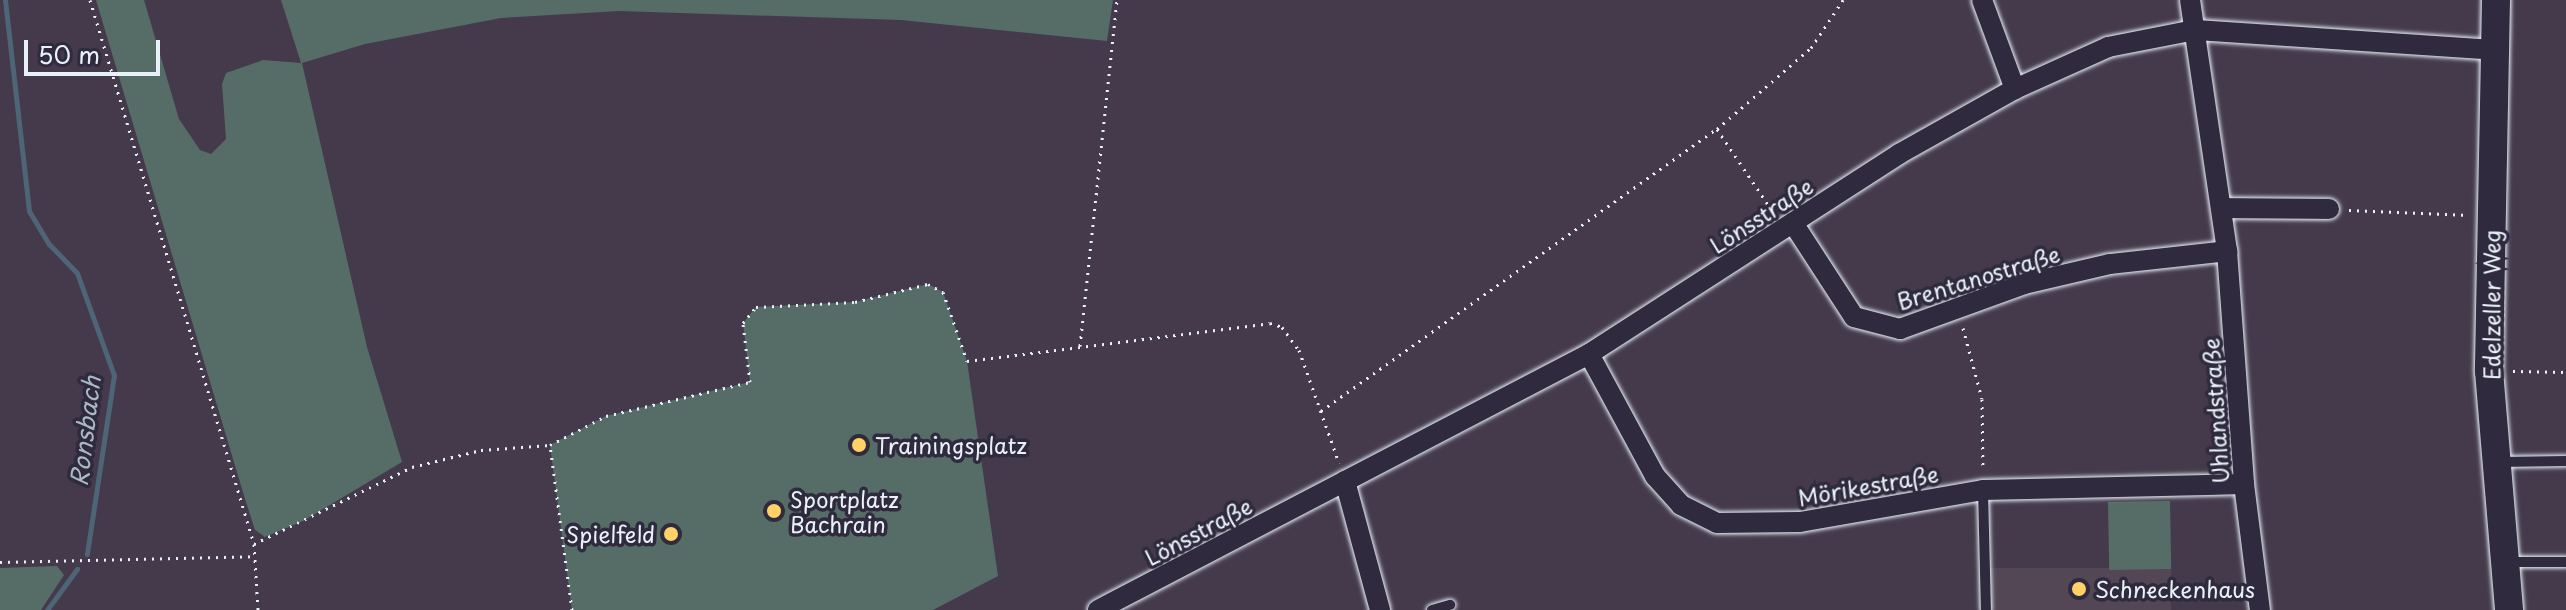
<!DOCTYPE html>
<html>
<head>
<meta charset="utf-8">
<style>
	body { margin:0 }
	#map { position:relative; width:2566px; height:610px; overflow:hidden; background:#443a4b; font-family:"Playpen Sans",sans-serif }
	div>[style] { position:absolute }
	[style*='--x'] { left:calc(var(--x)*1px); top:calc(var(--y)*1px); width:calc(var(--w)*1px); rotate:calc(var(--a)*1deg) }
	.built>* { inset:0; background:#534655; transform-origin:0 0 }
	.green>* { inset:0; background:#566c67; transform-origin:0 0 }
	.stream>* { height:5px; margin:-2.5px; padding:0 2.5px; transform-origin:2.5px; border-radius:2.5px; background:#4d6576 }
	.path>* { height:3px; margin-top:-1.5px; transform-origin:0; background:repeating-linear-gradient(90deg,#e8f1f8 0 2px,transparent 0 8px) }
	.roads { filter:drop-shadow(0 0 2px #e8f1f8) drop-shadow(0 0 2px #e8f1f8) }
	.lane>* { height:10px; margin:-5px; padding:0 5px; transform-origin:5px; border-radius:5px; background:#2f2a3d }
	.street>* { height:20px; margin:-10px; padding:0 10px; transform-origin:10px; border-radius:10px; background:#2f2a3d }
	.secondary>* { height:28px; margin:-14px; padding:0 14px; transform-origin:14px; border-radius:14px; background:#2f2a3d }
	.dots>* { width:22px; height:22px; translate:-50% -50%; box-sizing:border-box; border:4px solid #2f2a3d; border-radius:50% }
	span { translate:-50% -50%; white-space:nowrap; text-align:center; line-height:1.15; -webkit-text-stroke:7px #2f2a3d; paint-order:stroke }
	.street-label { font-size:22px; color:#e8f1f8 }
	.poi-label { font-size:22px; color:#e8f1f8 }
	.left { translate:0 -50%; text-align:left }
	.right { translate:-100% -50%; text-align:right }
	.water-label { font-size:24px; color:#aab9c4; font-style:italic }
	.scale { position:absolute; left:24px; top:40px; width:136px; height:36px; box-sizing:border-box; border:4px solid #e8f1f8; border-top:0; padding-left:10px; font-size:24px; line-height:28px; white-space:nowrap; color:#e8f1f8; -webkit-text-stroke:6px #2f2a3d; paint-order:stroke }
</style>
</head>
<body>
<div id="map">
	<div class="built">
		<div style="left:1986px;top:568px;width:185px;height:42px"></div>
	</div>
	<div class="green">
		<div style="clip-path:polygon(96px 0,144px 0,179px 119px,200px 150px,211px 154px,226px 139px,222px 84px,226px 73px,263px 60px,301px 63px,281px 0,1113px 0,1107px 41px,901px 20px,619px 11px,501px 18px,365px 44px,302px 63px,367px 347px,402px 462px,303px 521px,265px 537px,255px 530px,245px 499px)"></div>
		<div style="clip-path:polygon(928px 284px,943px 292px,967px 361px,998px 576px,933px 610px,572px 610px,550px 445px,606px 416px,750px 382px,743px 323px,756px 307px,855px 302px)"></div>
		<div style="left:2170px;top:501px;width:68px;height:62px;rotate:89deg"></div>
		<div style="clip-path:polygon(57px 566px,64px 575px,41px 610px,0 610px,0 568px)"></div>
	</div>
	<div class="stream">
		<div style="--x:5;--y:0;--w:212;--a:83.5"></div>
		<div style="--x:29;--y:211;--w:39;--a:59"></div>
		<div style="--x:49;--y:244;--w:40;--a:46"></div>
		<div style="--x:77;--y:273;--w:109;--a:70.1"></div>
		<div style="--x:114;--y:375;--w:181;--a:98.6"></div>
		<div style="--x:47;--y:610;--w:51;--a:-53.8"></div>
	</div>
	<div class="path">
		<div style="--x:90;--y:0;--w:568;--a:73.22"></div>
		<div style="--x:254;--y:544;--w:66;--a:86.5"></div>
		<div style="--x:1717;--y:129;--w:100;--a:56"></div>
		<div style="--x:2349;--y:210;--w:120;--a:2.4"></div>
		<div style="--x:1963;--y:328;--w:73;--a:75"></div>
		<div style="--x:1982;--y:399;--w:71;--a:89.2"></div>
		<div style="--x:1080;--y:346;--w:348;--a:-83.9"></div>
		<div style="--x:2513;--y:371;--w:53;--a:1.1"></div>
		<div style="--x:1321;--y:411;--w:486;--a:-35.5"></div>
		<div style="--x:1717;--y:129;--w:124;--a:-40.8"></div>
		<div style="--x:1811;--y:48;--w:58;--a:-56.3"></div>
		<div style="--x:254;--y:544;--w:176;--a:-26"></div>
		<div style="--x:412;--y:467;--w:71;--a:-13.8"></div>
		<div style="--x:481;--y:450;--w:69;--a:-4.1"></div>
		<div style="--x:0;--y:562;--w:256;--a:-1.3"></div>
		<div style="--x:572;--y:610;--w:166;--a:-97.6"></div>
		<div style="--x:550;--y:445;--w:63;--a:-27.4"></div>
		<div style="--x:606;--y:416;--w:148;--a:-13.3"></div>
		<div style="--x:750;--y:382;--w:59;--a:-96.8"></div>
		<div style="--x:743;--y:323;--w:21;--a:-51"></div>
		<div style="--x:756;--y:307;--w:99;--a:-2.9"></div>
		<div style="--x:855;--y:302;--w:75;--a:-13.9"></div>
		<div style="--x:928;--y:284;--w:17;--a:28"></div>
		<div style="--x:943;--y:292;--w:73;--a:70.8"></div>
		<div style="--x:967;--y:361;--w:305;--a:-7.1"></div>
		<div style="--x:1270;--y:323;--w:13;--a:18"></div>
		<div style="--x:1282;--y:327;--w:29;--a:54"></div>
		<div style="--x:1299;--y:350;--w:120;--a:70.5"></div>
	</div>
	<div class="roads">
		<div class="lane">
			<div style="--x:2500;--y:462;--w:66;--a:-0.9"></div>
			<div style="--x:1983;--y:490;--w:120;--a:88.6"></div>
			<div style="--x:2508;--y:562;--w:58;--a:0"></div>
			<div style="--x:1432;--y:610;--w:19;--a:-16"></div>
		</div>
		<div class="street">
			<div style="--x:1982;--y:0;--w:95;--a:69.7"></div>
			<div style="--x:2190;--y:0;--w:254;--a:81.6"></div>
			<div style="--x:2227;--y:251;--w:234;--a:85.8"></div>
			<div style="--x:2244;--y:484;--w:127;--a:82.8"></div>
			<div style="--x:2221;--y:208;--w:108;--a:0.5"></div>
			<div style="--x:1793;--y:223;--w:112;--a:57"></div>
			<div style="--x:1854;--y:317;--w:48;--a:14.6"></div>
			<div style="--x:1900;--y:329;--w:132;--a:-19.9"></div>
			<div style="--x:2024;--y:284;--w:88;--a:-13.1"></div>
			<div style="--x:2110;--y:264;--w:118;--a:-6.3"></div>
			<div style="--x:1589;--y:354;--w:139;--a:61.6"></div>
			<div style="--x:1655;--y:476;--w:39;--a:48"></div>
			<div style="--x:1681;--y:505;--w:40;--a:26.6"></div>
			<div style="--x:1717;--y:523;--w:83;--a:-0.7"></div>
			<div style="--x:1800;--y:522;--w:186;--a:-9.9"></div>
			<div style="--x:1983;--y:490;--w:261;--a:-1.3"></div>
			<div style="--x:1345;--y:481;--w:134;--a:74.8"></div>
			<div style="--x:1098;--y:610;--w:554;--a:-27.54"></div>
			<div style="--x:1589;--y:354;--w:369;--a:-32.8"></div>
			<div style="--x:1899;--y:154;--w:133;--a:-29.3"></div>
			<div style="--x:2015;--y:89;--w:102;--a:-24.3"></div>
			<div style="--x:2108;--y:47;--w:89;--a:-11.1"></div>
			<div style="--x:2195;--y:30;--w:301;--a:3.8"></div>
		</div>
		<div class="secondary">
			<div style="--x:2496;--y:0;--w:371;--a:91.1"></div>
			<div style="--x:2489;--y:371;--w:240;--a:85.2"></div>
		</div>
	</div>
	<div class="dots">
		<div style="left:859px;top:445px;background:#ffd166"></div>
		<div style="left:774px;top:511px;background:#ffd166"></div>
		<div style="left:671px;top:534px;background:#ffd166"></div>
		<div style="left:2079px;top:589px;background:#ffd166"></div>
	</div>
	<div class="street-label">
		<span style="left:1761px;top:215px;rotate:-33deg">Lönsstraße</span>
		<span style="left:1978px;top:277px;rotate:-17deg">Brentanostraße</span>
		<span style="left:2491px;top:305px;rotate:-90deg">Edelzeller Weg</span>
		<span style="left:2215px;top:411px;rotate:-94deg">Uhlandstraße</span>
		<span style="left:1868px;top:485px;rotate:-10deg">Mörikestraße</span>
		<span style="left:1198px;top:531px;rotate:-28deg">Lönsstraße</span>
	</div>
	<div class="poi-label">
		<span class="left" style="left:875px;top:445px">Trainingsplatz</span>
		<span class="left" style="left:790px;top:511px">Sportplatz<br>Bachrain</span>
		<span class="right" style="left:655px;top:534px">Spielfeld</span>
		<span class="left" style="left:2095px;top:589px">Schneckenhaus</span>
	</div>
	<div class="water-label">
		<span style="left:85px;top:431px;rotate:-83deg">Ronsbach</span>
	</div>
	<div class="scale">50 m</div>
</div>
</body>
</html>
